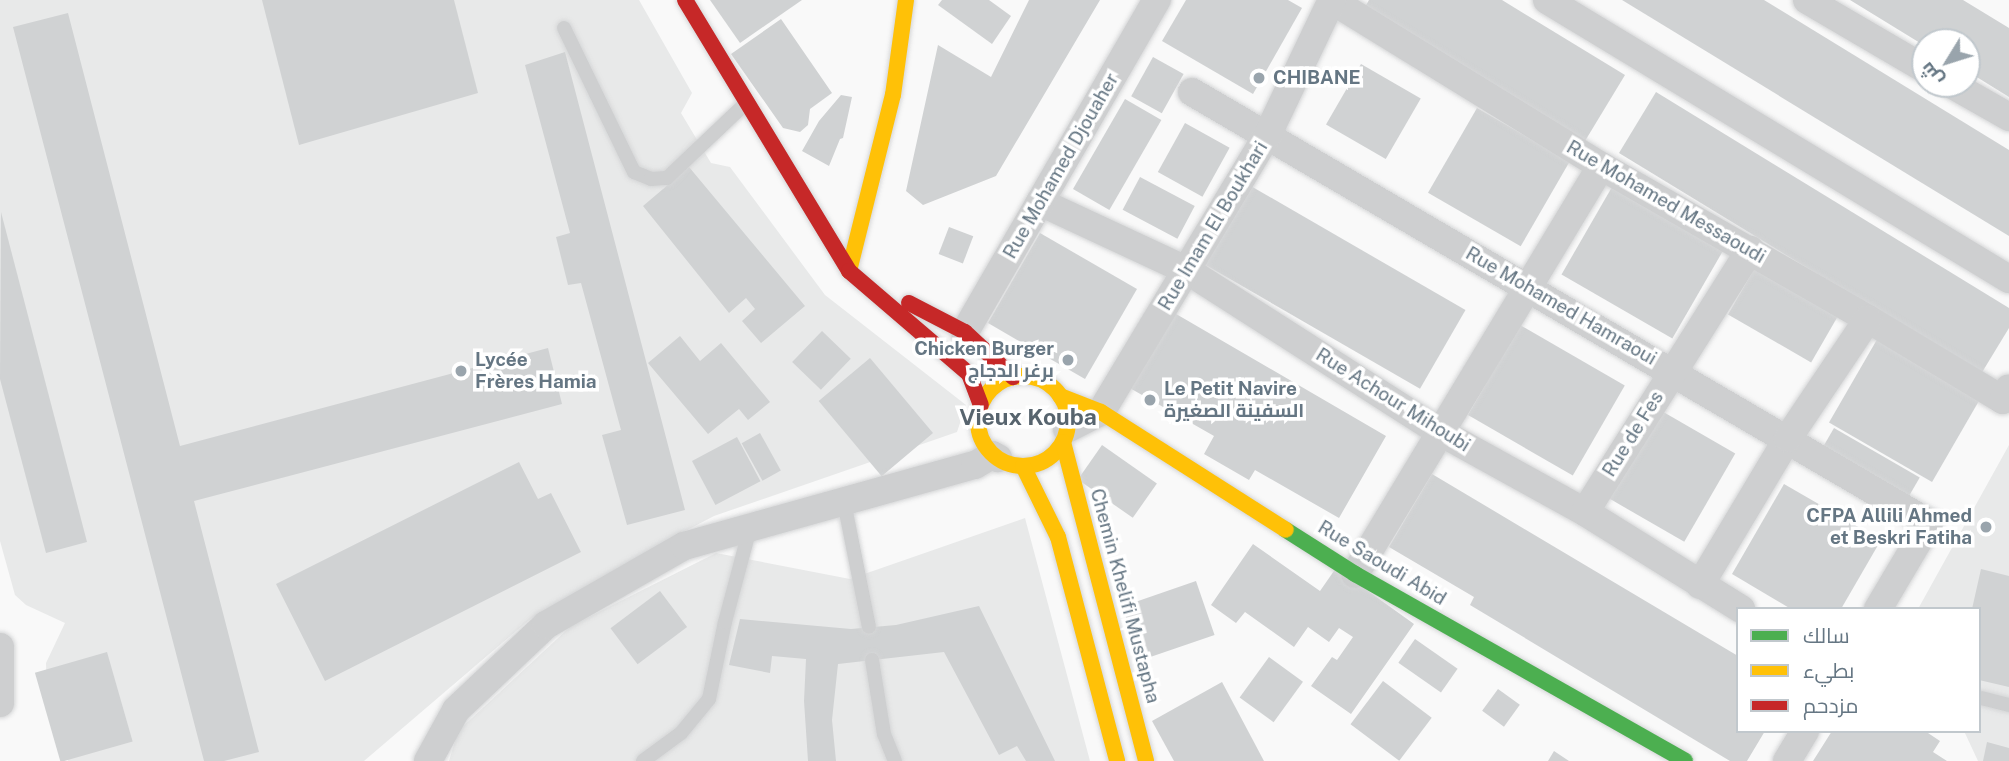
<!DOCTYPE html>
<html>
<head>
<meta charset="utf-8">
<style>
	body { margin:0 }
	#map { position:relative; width:2009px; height:761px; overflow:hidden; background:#f9f9f9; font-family:"Public Sans",Cairo,sans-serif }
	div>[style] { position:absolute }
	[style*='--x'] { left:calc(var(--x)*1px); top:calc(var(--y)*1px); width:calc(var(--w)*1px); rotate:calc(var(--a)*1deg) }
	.built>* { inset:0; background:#e8e9e9 }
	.building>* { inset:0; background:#d0d2d3; transform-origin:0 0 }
	.roads { filter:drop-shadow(0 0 2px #d5d6d7) drop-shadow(0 0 2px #d5d6d7) }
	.lane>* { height:14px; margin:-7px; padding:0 7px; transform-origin:7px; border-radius:7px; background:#cecfd0 }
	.street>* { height:28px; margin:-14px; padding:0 14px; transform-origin:14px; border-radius:14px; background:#cecfd0 }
	.fast>* { height:16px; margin:-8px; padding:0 8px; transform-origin:8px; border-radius:8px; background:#4caf50 }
	.slow>* { height:16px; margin:-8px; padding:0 8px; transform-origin:8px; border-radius:8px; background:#ffc107 }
	.slow>.ring { margin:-8px; padding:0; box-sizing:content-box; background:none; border:16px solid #ffc107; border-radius:50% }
	.jam>* { height:16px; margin:-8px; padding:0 8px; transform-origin:8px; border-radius:8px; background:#c62828 }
	.dots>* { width:19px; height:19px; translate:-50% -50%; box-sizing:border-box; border:4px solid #fff; border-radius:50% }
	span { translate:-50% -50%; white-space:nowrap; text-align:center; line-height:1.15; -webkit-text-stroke:7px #fff; paint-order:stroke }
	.poi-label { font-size:19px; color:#657683; font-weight:700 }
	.left { translate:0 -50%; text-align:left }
	.right { translate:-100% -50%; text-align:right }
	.street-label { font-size:19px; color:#657683 }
	.quarter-label { font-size:23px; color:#57646e; font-weight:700 }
	.legend { position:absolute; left:1736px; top:607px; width:245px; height:126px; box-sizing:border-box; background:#fff; border:2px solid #c1c8cd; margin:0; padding:9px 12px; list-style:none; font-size:21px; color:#657683 }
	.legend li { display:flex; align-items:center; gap:14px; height:35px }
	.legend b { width:35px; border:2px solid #c1c8cd }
	.north { position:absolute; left:1911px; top:28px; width:70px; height:70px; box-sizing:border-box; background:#fff; border:2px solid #c1c8cd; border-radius:50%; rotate:232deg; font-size:19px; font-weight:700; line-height:28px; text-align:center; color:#657683 }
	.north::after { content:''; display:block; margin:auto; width:24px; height:32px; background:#99a4ac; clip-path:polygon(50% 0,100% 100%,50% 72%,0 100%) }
</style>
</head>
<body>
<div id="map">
	<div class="built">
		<div style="clip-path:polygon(0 0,639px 0,692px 93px,681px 113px,711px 163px,730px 167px,825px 295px,966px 405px,957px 432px,714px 516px,649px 550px,529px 620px,364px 761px,68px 761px,47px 700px,46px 663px,65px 623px,26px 605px,15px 595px,0 541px)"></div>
		<div style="clip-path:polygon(2009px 445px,2009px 761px,1978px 761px,1964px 731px,1979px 731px,1979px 609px,1918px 609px)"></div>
		<div style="clip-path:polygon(1025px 518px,1090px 761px,449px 761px,458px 731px,571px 626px,716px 553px,850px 579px)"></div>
	</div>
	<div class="building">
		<div style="clip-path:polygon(262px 0,454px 0,478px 93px,299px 145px)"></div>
		<div style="clip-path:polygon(710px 0,802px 0,740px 43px)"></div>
		<div style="clip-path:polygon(942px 0,989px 0,1011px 16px,992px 44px,938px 5px)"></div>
		<div style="clip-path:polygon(1029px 0,1100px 0,996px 176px,923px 205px,906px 191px,938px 45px,991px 77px)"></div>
		<div style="clip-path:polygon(1186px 0,1288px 0,1302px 8px,1253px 94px,1162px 41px)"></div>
		<div style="clip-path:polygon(1369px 0,1502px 0,1625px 75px,1585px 141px,1365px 7px)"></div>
		<div style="clip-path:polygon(1622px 0,1764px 0,2009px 150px,2009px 236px)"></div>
		<div style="clip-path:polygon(1850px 0,1963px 0,2009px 28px,2009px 97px,1967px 71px,1967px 42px,1925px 42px,1925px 46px)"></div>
		<div style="clip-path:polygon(68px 13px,180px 446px,548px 348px,562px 404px,194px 501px,259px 752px,224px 761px,204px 761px,13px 27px)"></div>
		<div style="clip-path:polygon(781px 19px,832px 93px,810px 109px,808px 125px,800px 132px,783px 128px,731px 54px)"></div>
		<div style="clip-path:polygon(565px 52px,685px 510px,627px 525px,602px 435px,621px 430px,581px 283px,568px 285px,556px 237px,570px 233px,525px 65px)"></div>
		<div style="left:1153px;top:57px;width:35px;height:45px;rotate:29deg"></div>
		<div style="left:1361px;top:64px;width:69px;height:70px;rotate:30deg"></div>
		<div style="clip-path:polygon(1656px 92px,2009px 308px,2009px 328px,1981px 374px,1619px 153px)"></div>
		<div style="clip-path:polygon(841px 95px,852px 97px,843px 138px,840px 139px,829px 166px,802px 151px,819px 121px)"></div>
		<div style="left:1125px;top:99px;width:42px;height:104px;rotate:30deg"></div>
		<div style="left:1477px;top:108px;width:107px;height:98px;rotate:30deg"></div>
		<div style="left:1185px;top:123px;width:51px;height:56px;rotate:29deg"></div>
		<div style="clip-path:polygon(689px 167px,805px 306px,761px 343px,742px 321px,755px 309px,746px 298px,729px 313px,643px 206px)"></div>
		<div style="left:1140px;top:177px;width:62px;height:37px;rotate:28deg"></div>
		<div style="left:1249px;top:185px;width:250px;height:91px;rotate:30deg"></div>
		<div style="left:1612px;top:187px;width:128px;height:101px;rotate:30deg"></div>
		<div style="clip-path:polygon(1px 212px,87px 542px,46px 553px,0 379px)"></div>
		<div style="left:949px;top:227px;width:26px;height:29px;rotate:21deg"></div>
		<div style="left:1040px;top:233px;width:112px;height:104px;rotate:30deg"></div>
		<div style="left:1756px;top:266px;width:96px;height:56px;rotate:30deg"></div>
		<div style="clip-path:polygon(1171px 311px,1386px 436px,1339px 518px,1255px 470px,1249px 480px,1204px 454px,1214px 436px,1128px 387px)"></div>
		<div style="left:1520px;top:325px;width:121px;height:104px;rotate:30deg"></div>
		<div style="left:822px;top:331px;width:40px;height:43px;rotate:44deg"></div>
		<div style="clip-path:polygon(680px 336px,700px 361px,721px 343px,770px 402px,748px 420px,739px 409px,708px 434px,648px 363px)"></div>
		<div style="left:1879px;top:336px;width:119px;height:100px;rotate:30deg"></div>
		<div style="left:870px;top:358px;width:98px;height:67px;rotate:50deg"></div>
		<div style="left:1653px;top:406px;width:95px;height:102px;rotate:30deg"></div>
		<div style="left:1834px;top:428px;width:99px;height:29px;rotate:30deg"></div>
		<div style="left:760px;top:433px;width:43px;height:21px;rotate:61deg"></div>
		<div style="left:737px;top:437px;width:50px;height:51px;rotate:62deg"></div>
		<div style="left:1102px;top:445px;width:67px;height:42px;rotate:35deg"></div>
		<div style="clip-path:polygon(519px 462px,538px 499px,551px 493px,581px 552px,325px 681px,276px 584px)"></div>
		<div style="clip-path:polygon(1432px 474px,1738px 656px,1738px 731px,1765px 731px,1747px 761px,1730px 761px,1470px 605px,1474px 597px,1389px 547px)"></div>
		<div style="clip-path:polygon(1784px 484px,1881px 540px,1841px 609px,1791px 609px,1732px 574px)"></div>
		<div style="clip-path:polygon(1253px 544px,1320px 591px,1336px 568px,1414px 624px,1351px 714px,1311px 686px,1332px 657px,1337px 660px,1353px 637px,1339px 628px,1329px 642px,1308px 627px,1294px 647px,1245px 612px,1236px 623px,1211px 605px)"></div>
		<div style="clip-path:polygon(1981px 569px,2009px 576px,2009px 687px,1979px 680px,1979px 609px,1972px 609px)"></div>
		<div style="left:1196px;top:581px;width:57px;height:78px;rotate:71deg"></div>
		<div style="left:660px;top:591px;width:45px;height:62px;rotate:53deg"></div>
		<div style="clip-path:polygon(979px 606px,1055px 761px,1026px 761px,1017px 746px,999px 755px,944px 652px,838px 664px,832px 720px,836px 761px,808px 761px,804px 701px,806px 659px,772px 656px,770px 673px,729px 665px,740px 619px,851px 629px,896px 625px)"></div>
		<div style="left:1415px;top:639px;width:52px;height:29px;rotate:35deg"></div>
		<div style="left:107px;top:652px;width:93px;height:75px;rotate:74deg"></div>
		<div style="left:1269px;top:657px;width:42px;height:50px;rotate:36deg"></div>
		<div style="left:1383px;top:681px;width:61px;height:54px;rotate:37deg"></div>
		<div style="clip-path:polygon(1222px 682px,1264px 761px,1174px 761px,1152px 721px)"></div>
		<div style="left:1498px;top:689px;width:27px;height:27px;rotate:36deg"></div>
		<div style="clip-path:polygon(1832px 731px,1925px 731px,1940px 741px,1933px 752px,1947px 761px,1813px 761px)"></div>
		<div style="clip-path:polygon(1987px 742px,2009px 748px,2009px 761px,1983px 761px)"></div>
		<div style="clip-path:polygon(1554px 751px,1569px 761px,1548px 761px)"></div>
	</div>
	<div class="roads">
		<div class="lane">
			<div style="--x:564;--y:28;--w:160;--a:64.1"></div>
			<div style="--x:634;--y:172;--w:18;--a:22"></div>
			<div style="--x:651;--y:179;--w:16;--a:-4"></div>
			<div style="--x:667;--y:178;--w:109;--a:-43.5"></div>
			<div style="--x:844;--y:502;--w:127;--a:78.7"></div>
			<div style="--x:872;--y:660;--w:75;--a:80.8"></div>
			<div style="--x:884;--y:734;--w:29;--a:68"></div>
			<div style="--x:1981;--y:698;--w:29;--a:14"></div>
			<div style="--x:643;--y:761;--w:47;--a:-36.4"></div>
			<div style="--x:681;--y:733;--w:44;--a:-50.5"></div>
			<div style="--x:709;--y:699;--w:79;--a:-78.3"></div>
			<div style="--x:725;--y:622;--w:97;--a:-75.1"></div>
		</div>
		<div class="street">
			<div style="--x:1331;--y:0;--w:317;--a:31.6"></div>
			<div style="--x:1601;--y:166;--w:308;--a:29.8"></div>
			<div style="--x:1868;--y:319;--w:157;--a:31"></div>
			<div style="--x:2003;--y:400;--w:13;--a:-63"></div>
			<div style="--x:1547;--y:0;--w:540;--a:31.13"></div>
			<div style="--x:1807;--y:0;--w:137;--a:30.3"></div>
			<div style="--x:1951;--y:84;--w:67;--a:29.6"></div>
			<div style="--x:1192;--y:92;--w:854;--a:30.32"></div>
			<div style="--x:1929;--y:523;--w:100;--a:120.7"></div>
			<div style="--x:1040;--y:202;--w:163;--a:25"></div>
			<div style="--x:1188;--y:271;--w:299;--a:32.6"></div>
			<div style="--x:1440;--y:432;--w:166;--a:28.9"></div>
			<div style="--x:1585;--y:512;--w:184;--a:31.9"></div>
			<div style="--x:965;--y:332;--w:384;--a:-60"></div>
			<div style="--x:1067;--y:429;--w:38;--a:-27"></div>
			<div style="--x:1101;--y:412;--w:322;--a:-59"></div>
			<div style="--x:1267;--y:136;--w:151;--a:-64.5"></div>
			<div style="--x:1585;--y:512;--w:310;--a:-57.8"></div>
			<div style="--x:1355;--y:574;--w:476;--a:-58.9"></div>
			<div style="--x:1700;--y:585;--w:171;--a:-59.1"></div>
			<div style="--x:1788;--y:438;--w:143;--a:-56.1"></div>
			<div style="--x:0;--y:647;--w:56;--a:90"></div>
			<div style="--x:428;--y:761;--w:58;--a:-61.2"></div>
			<div style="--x:456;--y:710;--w:124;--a:-43.4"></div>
			<div style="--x:546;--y:625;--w:159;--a:-29.8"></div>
			<div style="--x:684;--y:546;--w:302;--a:-15.6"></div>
			<div style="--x:975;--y:465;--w:20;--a:-30"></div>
			<div style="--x:992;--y:455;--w:7;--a:27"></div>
			<div style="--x:1787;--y:761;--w:35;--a:-59"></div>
		</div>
		<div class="fast">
			<div style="--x:1286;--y:530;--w:82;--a:32.5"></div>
			<div style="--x:1355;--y:574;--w:379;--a:29.5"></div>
		</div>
		<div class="slow">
			<div style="--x:849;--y:271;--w:181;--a:-76"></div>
			<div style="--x:893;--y:95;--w:96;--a:-82.2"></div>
			<div class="ring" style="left:978px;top:376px;width:74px;height:74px"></div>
			<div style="--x:1060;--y:396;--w:44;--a:21.3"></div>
			<div style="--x:1101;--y:412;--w:219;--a:32.5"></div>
			<div style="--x:1063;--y:442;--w:330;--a:75.4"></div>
			<div style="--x:1023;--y:466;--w:79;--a:63.8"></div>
			<div style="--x:1058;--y:537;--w:232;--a:75.2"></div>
		</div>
		<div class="jam">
			<div style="--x:685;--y:0;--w:317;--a:58.8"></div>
			<div style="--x:849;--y:271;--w:158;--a:40.6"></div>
			<div style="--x:969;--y:374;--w:33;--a:69"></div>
			<div style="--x:909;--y:303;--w:63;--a:27.4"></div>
			<div style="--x:965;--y:332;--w:66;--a:43.2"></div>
		</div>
	</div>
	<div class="dots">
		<div style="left:1259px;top:78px;background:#99a4ac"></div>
		<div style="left:1068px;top:360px;background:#99a4ac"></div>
		<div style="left:461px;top:371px;background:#99a4ac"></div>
		<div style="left:1150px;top:400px;background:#99a4ac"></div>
		<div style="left:1986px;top:527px;background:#99a4ac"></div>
	</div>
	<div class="poi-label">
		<span class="left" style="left:1273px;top:78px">CHIBANE</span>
		<span class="right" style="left:1054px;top:360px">Chicken Burger<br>برغر الدجاج</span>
		<span class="left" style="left:475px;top:371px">Lycée<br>Frères Hamia</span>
		<span class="left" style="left:1164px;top:400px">Le Petit Navire<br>السفينة الصغيرة</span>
		<span class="right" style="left:1972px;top:527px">CFPA Allili Ahmed<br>et Beskri Fatiha</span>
	</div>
	<div class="street-label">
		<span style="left:1061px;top:166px;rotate:-60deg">Rue Mohamed Djouaher</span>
		<span style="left:1666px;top:202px;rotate:30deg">Rue Mohamed Messaoudi</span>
		<span style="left:1213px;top:226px;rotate:-59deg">Rue Imam El Boukhari</span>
		<span style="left:1561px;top:306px;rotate:30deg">Rue Mohamed Hamraoui</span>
		<span style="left:1393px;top:400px;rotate:32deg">Rue Achour Mihoubi</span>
		<span style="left:1633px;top:434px;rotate:-58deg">Rue de Fes</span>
		<span style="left:1382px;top:563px;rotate:31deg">Rue Saoudi Abid</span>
		<span style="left:1125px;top:596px;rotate:75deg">Chemin Khelifi Mustapha</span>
	</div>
	<div class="quarter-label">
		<span style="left:1028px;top:417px">Vieux Kouba</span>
	</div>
	<ul class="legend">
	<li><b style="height:9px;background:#4caf50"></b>سالك</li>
	<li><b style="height:9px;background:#ffc107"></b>بطيء</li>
	<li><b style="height:9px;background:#c62828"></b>مزدحم</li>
	</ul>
	<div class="north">ش</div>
</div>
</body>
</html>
